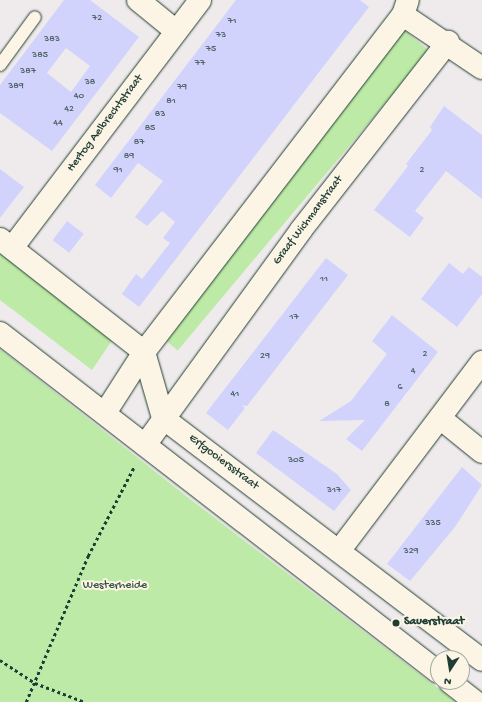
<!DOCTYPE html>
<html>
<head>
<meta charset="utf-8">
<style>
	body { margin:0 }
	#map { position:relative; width:482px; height:702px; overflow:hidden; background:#efebec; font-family:"Gochi Hand",sans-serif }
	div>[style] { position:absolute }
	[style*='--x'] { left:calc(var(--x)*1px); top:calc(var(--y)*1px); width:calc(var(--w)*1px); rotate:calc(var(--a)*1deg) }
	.green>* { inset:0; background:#beeaa7; transform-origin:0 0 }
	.building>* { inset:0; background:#d1d3fc; transform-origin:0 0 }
	.path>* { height:2.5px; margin-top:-1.25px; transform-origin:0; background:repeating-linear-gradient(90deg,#1f3d34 0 3px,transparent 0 6px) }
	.roads { filter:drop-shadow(0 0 1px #1f3d34) drop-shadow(0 0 1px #1f3d34) }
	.lane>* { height:12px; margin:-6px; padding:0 6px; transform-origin:6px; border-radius:6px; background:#fcf5e5 }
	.street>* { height:22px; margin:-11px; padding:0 11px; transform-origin:11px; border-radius:11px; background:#fcf5e5 }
	.secondary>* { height:22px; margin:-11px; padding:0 11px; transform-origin:11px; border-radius:11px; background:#fcf5e5 }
	.dots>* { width:11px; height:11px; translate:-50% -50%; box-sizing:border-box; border:2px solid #fcf5e5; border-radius:50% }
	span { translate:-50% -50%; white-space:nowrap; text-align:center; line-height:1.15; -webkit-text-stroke:4px #fcf5e5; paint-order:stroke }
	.number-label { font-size:10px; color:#4c6266 }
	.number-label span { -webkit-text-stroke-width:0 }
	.street-label { font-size:12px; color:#1f3d34 }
	.park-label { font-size:12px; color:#375745 }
	.poi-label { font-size:12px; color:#1f3d34; font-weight:700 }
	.left { translate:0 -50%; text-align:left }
	.north { position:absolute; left:430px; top:650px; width:40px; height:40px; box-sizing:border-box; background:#fcf5e5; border:1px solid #a4ab9e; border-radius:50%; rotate:192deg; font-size:11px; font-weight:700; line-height:16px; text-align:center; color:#1f3d34 }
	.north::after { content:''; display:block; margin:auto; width:14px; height:18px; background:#1f3d34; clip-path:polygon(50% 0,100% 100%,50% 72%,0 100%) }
</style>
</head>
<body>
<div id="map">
	<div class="green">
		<div style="left:403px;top:29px;width:34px;height:391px;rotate:40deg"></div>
		<div style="clip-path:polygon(0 252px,113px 339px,92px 370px,0 300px)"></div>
		<div style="clip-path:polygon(0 349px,186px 496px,456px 702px,0 702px)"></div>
	</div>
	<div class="building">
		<div style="clip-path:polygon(evenodd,64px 0,90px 0,139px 37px,52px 151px,0 113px,0 85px,64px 0,66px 48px,90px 66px,71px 92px,47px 73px,66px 48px)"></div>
		<div style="clip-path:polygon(236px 0,360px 0,369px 7px,139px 307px,122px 294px,136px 274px,142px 279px,170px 243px,163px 238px,175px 222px,162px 211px,147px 226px,135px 217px,163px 181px,138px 163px,111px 198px,95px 185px)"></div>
		<div style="clip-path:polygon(444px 106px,482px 135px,482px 199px,446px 171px,415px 211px,424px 218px,410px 237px,374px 210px,408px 166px,406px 164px,432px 130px,430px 127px)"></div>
		<div style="clip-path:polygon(0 169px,24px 187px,0 218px)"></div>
		<div style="left:67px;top:221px;width:21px;height:24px;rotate:37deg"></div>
		<div style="clip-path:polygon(326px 258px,348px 275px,247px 406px,242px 405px,245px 408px,228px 430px,206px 413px)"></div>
		<div style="clip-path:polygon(449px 263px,463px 274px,469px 267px,482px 277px,482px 294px,457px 327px,421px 299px)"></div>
		<div style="clip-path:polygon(392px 315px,438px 352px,362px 451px,346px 439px,365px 420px,319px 421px,351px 401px,387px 354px,372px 341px)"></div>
		<div style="clip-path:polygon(273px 430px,337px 474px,351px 490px,334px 511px,256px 453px)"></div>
		<div style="clip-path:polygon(462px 467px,482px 485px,455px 527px,410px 581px,387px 564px)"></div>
	</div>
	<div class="path">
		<div style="--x:0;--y:660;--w:42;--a:33.3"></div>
		<div style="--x:35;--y:683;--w:53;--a:20.8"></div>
		<div style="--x:26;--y:702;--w:159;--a:-67"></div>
		<div style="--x:88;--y:556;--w:102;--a:-62.7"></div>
	</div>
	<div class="roads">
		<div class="lane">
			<div style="--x:0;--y:65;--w:59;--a:-53.9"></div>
		</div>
		<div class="street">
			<div style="--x:138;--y:0;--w:49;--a:39.2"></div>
			<div style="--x:403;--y:15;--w:95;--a:33.9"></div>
			<div style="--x:0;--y:239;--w:183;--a:38.1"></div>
			<div style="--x:144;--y:352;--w:69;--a:73.9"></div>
			<div style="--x:163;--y:418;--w:400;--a:37.2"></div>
			<div style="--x:12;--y:248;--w:311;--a:-52.8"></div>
			<div style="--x:105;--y:413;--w:72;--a:-57.4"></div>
			<div style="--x:144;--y:352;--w:425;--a:-52.5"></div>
			<div style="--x:403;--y:15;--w:16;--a:-72"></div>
			<div style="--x:440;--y:418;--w:54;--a:39"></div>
			<div style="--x:145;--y:445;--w:266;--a:-54"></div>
			<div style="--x:301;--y:230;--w:239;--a:-52"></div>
			<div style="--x:339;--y:551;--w:237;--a:-52.9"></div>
		</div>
		<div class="secondary">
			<div style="--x:0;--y:333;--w:554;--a:37.74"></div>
			<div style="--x:450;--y:682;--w:33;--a:38"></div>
		</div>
	</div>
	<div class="dots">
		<div style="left:396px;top:623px;background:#1f3d34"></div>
	</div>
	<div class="number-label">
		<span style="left:97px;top:19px">72</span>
		<span style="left:232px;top:22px">71</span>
		<span style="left:221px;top:36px">73</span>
		<span style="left:52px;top:40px">383</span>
		<span style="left:211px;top:50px">75</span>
		<span style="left:40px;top:56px">385</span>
		<span style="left:200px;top:64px">77</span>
		<span style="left:28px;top:72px">387</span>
		<span style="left:90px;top:83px">38</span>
		<span style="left:16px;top:87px">389</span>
		<span style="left:182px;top:88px">79</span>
		<span style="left:79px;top:97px">40</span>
		<span style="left:171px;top:102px">81</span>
		<span style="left:69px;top:110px">42</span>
		<span style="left:160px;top:115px">83</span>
		<span style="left:58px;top:124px">44</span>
		<span style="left:150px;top:129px">85</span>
		<span style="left:139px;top:143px">87</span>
		<span style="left:129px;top:157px">89</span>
		<span style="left:118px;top:171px">91</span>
		<span style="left:422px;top:171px">2</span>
		<span style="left:324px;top:280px">11</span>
		<span style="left:294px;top:318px">17</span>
		<span style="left:425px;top:355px">2</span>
		<span style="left:265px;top:357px">29</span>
		<span style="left:413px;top:372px">4</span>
		<span style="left:400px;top:388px">6</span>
		<span style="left:235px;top:395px">41</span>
		<span style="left:387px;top:405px">8</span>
		<span style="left:296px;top:461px">305</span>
		<span style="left:334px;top:491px">317</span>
		<span style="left:433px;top:524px">335</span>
		<span style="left:411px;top:552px">329</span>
	</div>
	<div class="street-label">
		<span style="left:106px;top:124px;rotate:-53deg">Hertog Aelbrechtstraat</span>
		<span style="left:309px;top:221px;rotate:-53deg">Graaf Wichmanstraat</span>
		<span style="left:223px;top:463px;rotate:37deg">Erfgooiersstraat</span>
	</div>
	<div class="park-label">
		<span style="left:115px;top:587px">Westerheide</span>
	</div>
	<div class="poi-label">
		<span class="left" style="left:404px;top:623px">Sauerstraat</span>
	</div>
	<div class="north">N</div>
</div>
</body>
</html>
